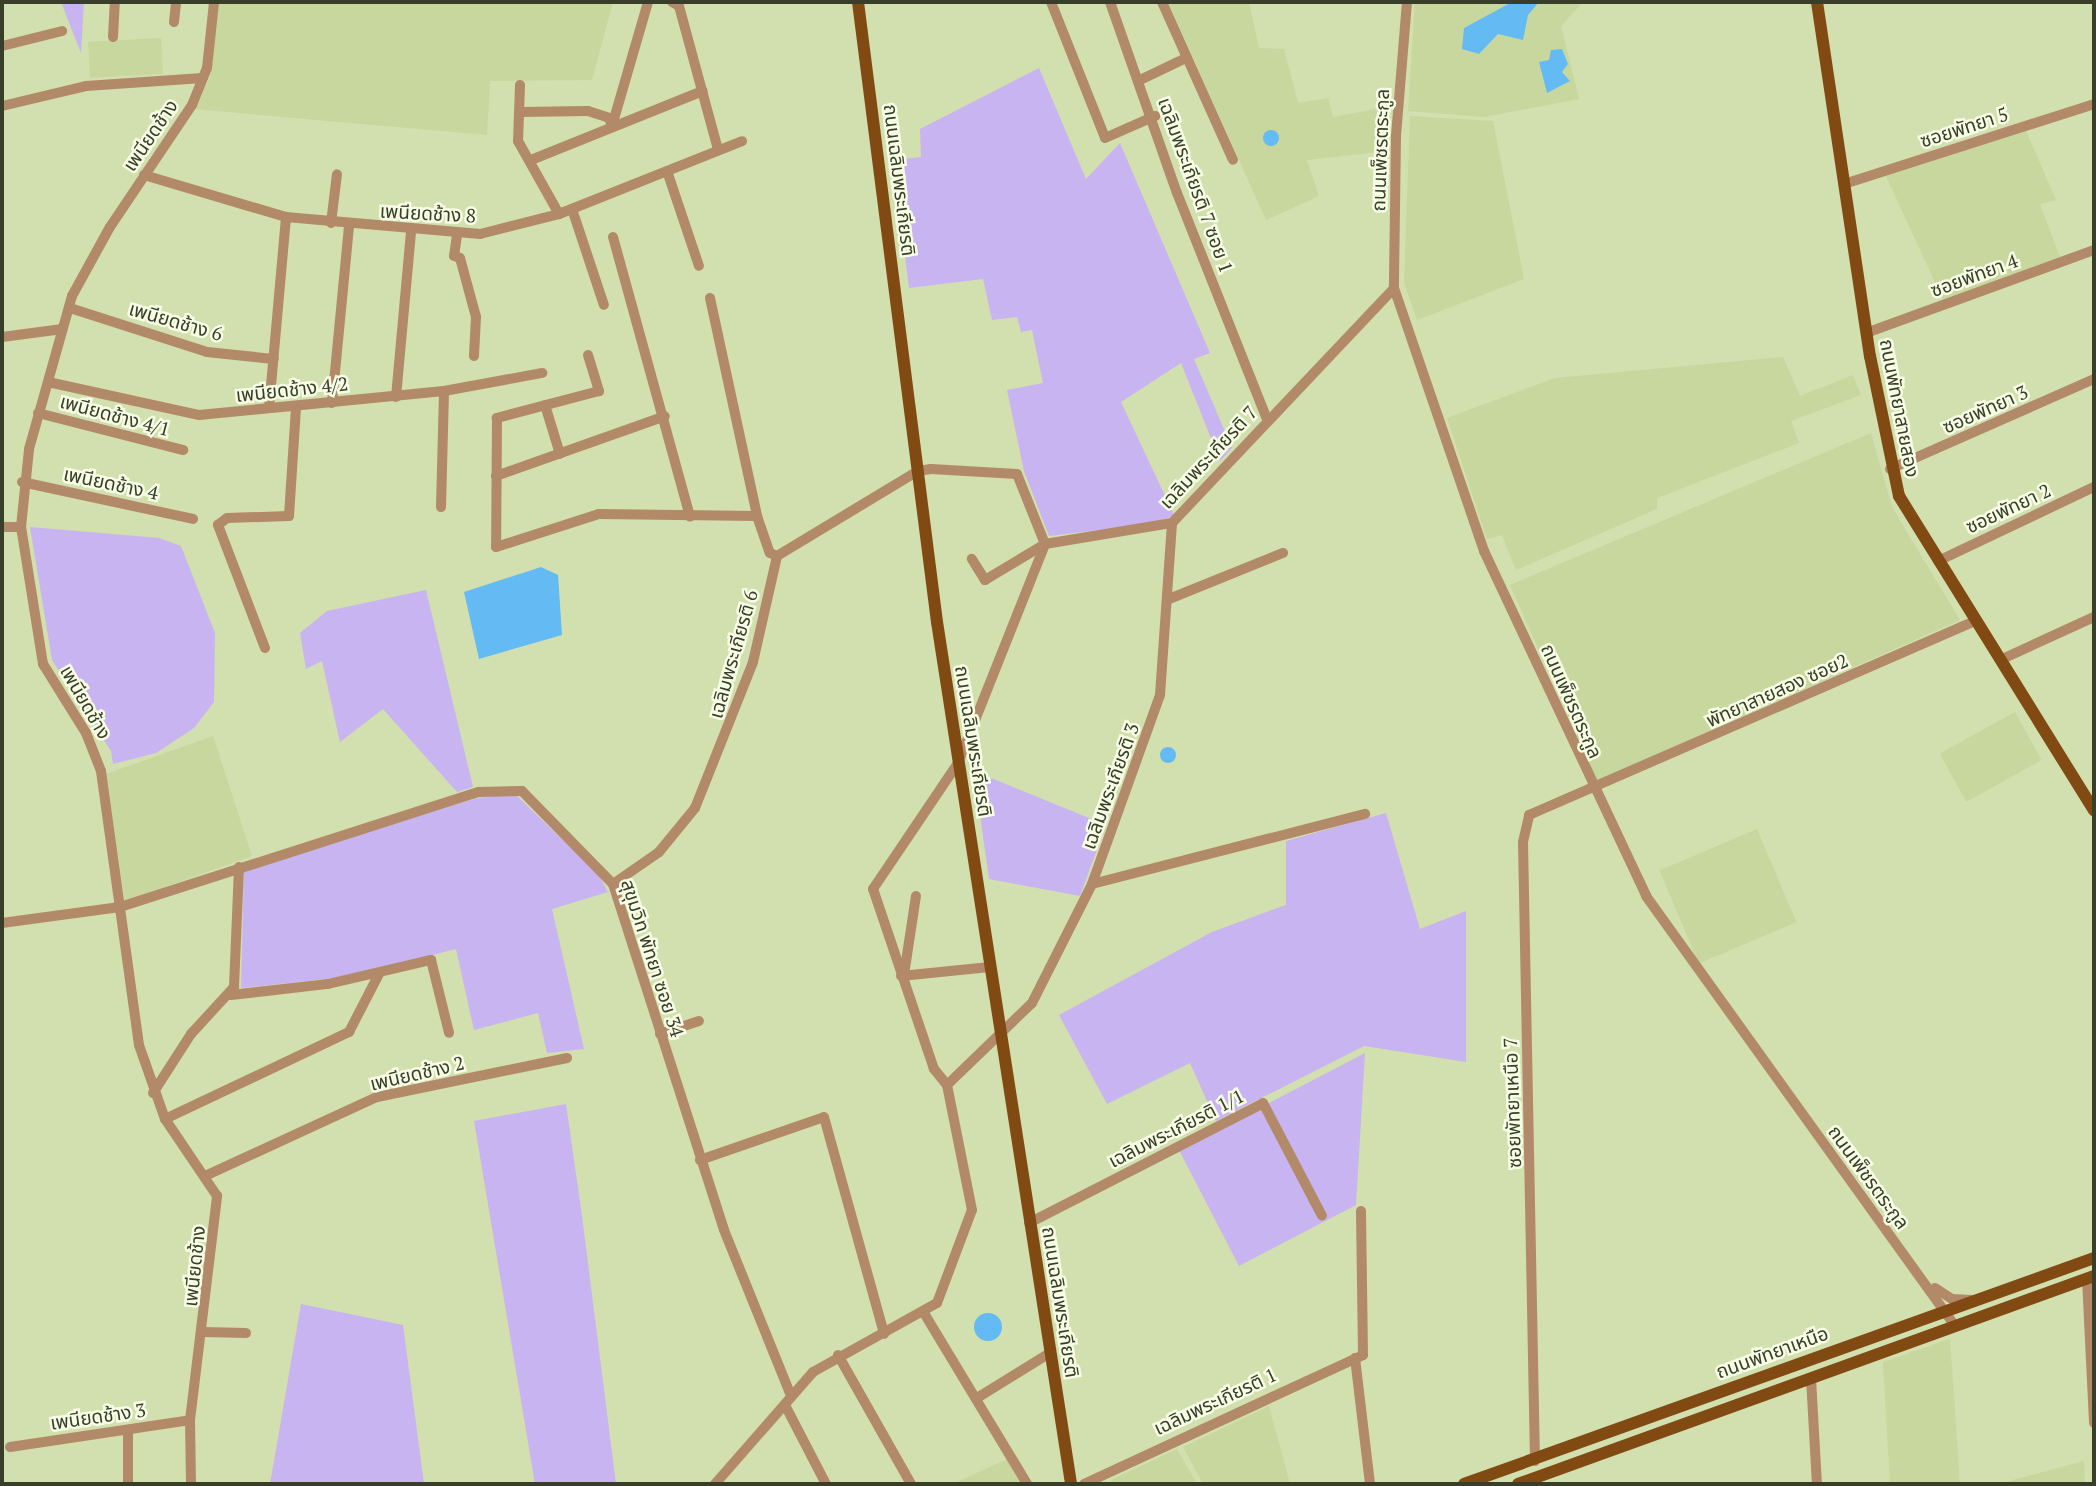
<!DOCTYPE html>
<html>
<head>
<meta charset="utf-8">
<style>
	body { margin:0 }
	#map { position:relative; width:2096px; height:1486px; overflow:hidden; background:#d2dfae; font-family:"PT Serif","Noto Sans Thai",serif }
	div>[style] { position:absolute }
	[style*='--x'] { left:calc(var(--x)*1px); top:calc(var(--y)*1px); width:calc(var(--w)*1px); rotate:calc(var(--a)*1deg) }
	.built>* { inset:0; background:#c8d79e; transform-origin:0 0 }
	.green>* { inset:0; background:#c8b4f1 }
	.water>* { inset:0; background:#64bbf4 }
	.round { border-radius:50% }
	.minor>* { height:10px; margin:-5px; padding:0 5px; transform-origin:5px; border-radius:5px; background:#b28a6a }
	.major>* { height:12px; margin:-6px; padding:0 6px; transform-origin:6px; border-radius:6px; background:#824a13 }
	span { translate:-50% -50%; white-space:nowrap; text-align:center; line-height:1.15; -webkit-text-stroke:5px #f6fde4; paint-order:stroke }
	.street-label { font-size:19px; color:#393e2a }
	.frame { position:absolute; inset:0; border:4px solid #393e2a; pointer-events:none }
</style>
</head>
<body>
<div id="map">
	<div class="built">
		<div style="clip-path:polygon(219px 2px,613px 2px,592px 80px,490px 81px,487px 135px,193px 109px,210px 78px)"></div>
		<div style="clip-path:polygon(1168px 2px,1249px 2px,1259px 48px,1284px 49px,1298px 103px,1328px 98px,1333px 117px,1386px 107px,1387px 151px,1307px 160px,1319px 196px,1266px 220px)"></div>
		<div style="clip-path:polygon(1415px 2px,1583px 2px,1561px 26px,1579px 99px,1484px 117px,1408px 111px)"></div>
		<div style="left:161px;top:38px;width:36px;height:73px;rotate:87deg"></div>
		<div style="clip-path:polygon(1410px 116px,1493px 121px,1524px 279px,1417px 320px,1404px 283px)"></div>
		<div style="clip-path:polygon(2026px 131px,2056px 200px,2040px 204px,2060px 257px,1943px 300px,1886px 176px)"></div>
		<div style="clip-path:polygon(1783px 357px,1800px 396px,1853px 375px,1861px 395px,1791px 421px,1799px 443px,1657px 498px,1657px 509px,1516px 570px,1502px 535px,1487px 539px,1447px 418px,1555px 378px)"></div>
		<div style="clip-path:polygon(1871px 433px,1892px 507px,1960px 620px,1597px 781px,1510px 585px)"></div>
		<div style="left:2015px;top:712px;width:55px;height:86px;rotate:61deg"></div>
		<div style="clip-path:polygon(213px 736px,252px 856px,125px 901px,106px 774px)"></div>
		<div style="left:1757px;top:829px;width:101px;height:106px;rotate:67deg"></div>
		<div style="clip-path:polygon(1950px 1339px,1960px 1484px,1890px 1484px,1883px 1362px)"></div>
		<div style="clip-path:polygon(1269px 1406px,1290px 1484px,1203px 1484px,1183px 1447px)"></div>
		<div style="clip-path:polygon(1177px 1449px,1197px 1484px,1112px 1484px,1111px 1480px)"></div>
		<div style="clip-path:polygon(1009px 1458px,1025px 1484px,953px 1484px)"></div>
		<div style="clip-path:polygon(2084px 1461px,2085px 1484px,1998px 1484px)"></div>
	</div>
	<div class="green">
		<div style="clip-path:polygon(61px 2px,84px 2px,81px 53px)"></div>
		<div style="clip-path:polygon(1039px 68px,1086px 179px,1120px 143px,1210px 353px,1194px 359px,1232px 448px,1220px 461px,1181px 363px,1121px 402px,1174px 515px,1158px 523px,1049px 536px,1024px 471px,1007px 390px,1043px 383px,1032px 330px,1021px 332px,1017px 317px,992px 320px,983px 279px,909px 288px,893px 160px,921px 157px,920px 129px)"></div>
		<div style="clip-path:polygon(30px 527px,159px 538px,181px 546px,215px 633px,214px 702px,194px 728px,156px 753px,113px 764px,111px 751px,52px 660px)"></div>
		<div style="clip-path:polygon(426px 590px,473px 787px,457px 792px,383px 709px,340px 742px,322px 661px,306px 669px,300px 633px,327px 611px)"></div>
		<div style="clip-path:polygon(974px 771px,1106px 825px,1080px 896px,989px 879px)"></div>
		<div style="clip-path:polygon(515px 794px,599px 875px,608px 892px,552px 909px,584px 1049px,547px 1053px,538px 1013px,474px 1030px,456px 949px,345px 977px,241px 988px,244px 870px,477px 798px)"></div>
		<div style="clip-path:polygon(1386px 813px,1420px 929px,1466px 911px,1466px 1062px,1364px 1046px,1216px 1121px,1190px 1063px,1107px 1104px,1059px 1015px,1212px 932px,1286px 905px,1286px 841px)"></div>
		<div style="clip-path:polygon(1365px 1053px,1356px 1205px,1239px 1266px,1179px 1150px)"></div>
		<div style="clip-path:polygon(566px 1104px,582px 1216px,616px 1484px,535px 1484px,474px 1121px)"></div>
		<div style="clip-path:polygon(301px 1304px,403px 1325px,424px 1484px,270px 1484px)"></div>
	</div>
	<div class="water">
		<div style="clip-path:polygon(1512px 2px,1539px 2px,1528px 15px,1523px 40px,1498px 34px,1479px 54px,1462px 49px,1464px 28px)"></div>
		<div style="clip-path:polygon(1562px 49px,1568px 64px,1562px 72px,1570px 81px,1547px 93px,1539px 62px,1549px 60px,1551px 50px)"></div>
		<div class="round" style="left:1263px;top:130px;width:16px;height:16px"></div>
		<div style="clip-path:polygon(541px 567px,558px 575px,562px 635px,479px 659px,464px 592px)"></div>
		<div class="round" style="left:1160px;top:747px;width:16px;height:16px"></div>
		<div class="round" style="left:974px;top:1313px;width:28px;height:28px"></div>
	</div>
	<div class="minor">
		<div style="--x:672;--y:2;--w:8;--a:30"></div>
		<div style="--x:679;--y:6;--w:149;--a:74.8"></div>
		<div style="--x:1051;--y:2;--w:146;--a:68.3"></div>
		<div style="--x:1105;--y:138;--w:55;--a:-23.7"></div>
		<div style="--x:1110;--y:2;--w:202;--a:70.7"></div>
		<div style="--x:1177;--y:193;--w:243;--a:68.3"></div>
		<div style="--x:1162;--y:2;--w:173;--a:65.8"></div>
		<div style="--x:1407;--y:2;--w:134;--a:94.7"></div>
		<div style="--x:1396;--y:136;--w:152;--a:90.8"></div>
		<div style="--x:1394;--y:288;--w:278;--a:71.1"></div>
		<div style="--x:1484;--y:551;--w:381;--a:64.8"></div>
		<div style="--x:1646;--y:896;--w:530;--a:54.3"></div>
		<div style="--x:174;--y:22;--w:20;--a:-84"></div>
		<div style="--x:113;--y:37;--w:35;--a:-87"></div>
		<div style="--x:2;--y:46;--w:62;--a:-14"></div>
		<div style="--x:1140;--y:80;--w:51;--a:-25.6"></div>
		<div style="--x:520;--y:85;--w:56;--a:92"></div>
		<div style="--x:518;--y:141;--w:84;--a:60.7"></div>
		<div style="--x:2;--y:106;--w:86;--a:-13.4"></div>
		<div style="--x:86;--y:86;--w:117;--a:-3.9"></div>
		<div style="--x:520;--y:112;--w:68;--a:-0.8"></div>
		<div style="--x:588;--y:111;--w:22;--a:18"></div>
		<div style="--x:609;--y:118;--w:9;--a:69"></div>
		<div style="--x:612;--y:126;--w:129;--a:-73.8"></div>
		<div style="--x:531;--y:160;--w:185;--a:-21.9"></div>
		<div style="--x:667;--y:171;--w:100;--a:71.4"></div>
		<div style="--x:144;--y:175;--w:148;--a:16.5"></div>
		<div style="--x:286;--y:217;--w:195;--a:5"></div>
		<div style="--x:480;--y:234;--w:81;--a:-14.2"></div>
		<div style="--x:559;--y:214;--w:197;--a:-21.7"></div>
		<div style="--x:1844;--y:184;--w:262;--a:-17.7"></div>
		<div style="--x:572;--y:209;--w:101;--a:71.6"></div>
		<div style="--x:331;--y:223;--w:49;--a:-83"></div>
		<div style="--x:457;--y:235;--w:21;--a:98"></div>
		<div style="--x:454;--y:256;--w:6;--a:18"></div>
		<div style="--x:460;--y:258;--w:61;--a:74.8"></div>
		<div style="--x:476;--y:317;--w:39;--a:93"></div>
		<div style="--x:613;--y:237;--w:290;--a:74.6"></div>
		<div style="--x:710;--y:298;--w:223;--a:77.8"></div>
		<div style="--x:757;--y:516;--w:39;--a:71"></div>
		<div style="--x:770;--y:553;--w:8;--a:23"></div>
		<div style="--x:70;--y:308;--w:144;--a:17.8"></div>
		<div style="--x:207;--y:352;--w:67;--a:6"></div>
		<div style="--x:1866;--y:333;--w:243;--a:-20"></div>
		<div style="--x:2;--y:337;--w:61;--a:-7.6"></div>
		<div style="--x:588;--y:355;--w:38;--a:73"></div>
		<div style="--x:599;--y:391;--w:106;--a:165.2"></div>
		<div style="--x:497;--y:418;--w:129;--a:90.4"></div>
		<div style="--x:496;--y:547;--w:108;--a:-17.8"></div>
		<div style="--x:599;--y:514;--w:158;--a:0.7"></div>
		<div style="--x:48;--y:382;--w:155;--a:12.3"></div>
		<div style="--x:199;--y:415;--w:246;--a:-5.6"></div>
		<div style="--x:444;--y:391;--w:100;--a:-10.4"></div>
		<div style="--x:396;--y:397;--w:165;--a:-84.8"></div>
		<div style="--x:332;--y:403;--w:179;--a:-84.5"></div>
		<div style="--x:545;--y:405;--w:51;--a:73"></div>
		<div style="--x:269;--y:408;--w:192;--a:-84.9"></div>
		<div style="--x:38;--y:413;--w:150;--a:14.3"></div>
		<div style="--x:1890;--y:469;--w:223;--a:-23.8"></div>
		<div style="--x:496;--y:476;--w:179;--a:-19.5"></div>
		<div style="--x:22;--y:482;--w:175;--a:12.2"></div>
		<div style="--x:441;--y:507;--w:116;--a:-88.5"></div>
		<div style="--x:2;--y:527;--w:19;--a:0"></div>
		<div style="--x:1938;--y:561;--w:173;--a:-25.4"></div>
		<div style="--x:1169;--y:599;--w:123;--a:-22"></div>
		<div style="--x:265;--y:648;--w:132;--a:-110.9"></div>
		<div style="--x:218;--y:525;--w:11;--a:-38"></div>
		<div style="--x:227;--y:518;--w:62;--a:-1.8"></div>
		<div style="--x:289;--y:516;--w:108;--a:-86.3"></div>
		<div style="--x:2000;--y:660;--w:103;--a:-24.6"></div>
		<div style="--x:613;--y:884;--w:56;--a:-34.8"></div>
		<div style="--x:659;--y:852;--w:57;--a:-50.7"></div>
		<div style="--x:695;--y:808;--w:157;--a:-68.3"></div>
		<div style="--x:753;--y:662;--w:109;--a:-77.2"></div>
		<div style="--x:777;--y:556;--w:165;--a:-31.1"></div>
		<div style="--x:918;--y:471;--w:13;--a:-9"></div>
		<div style="--x:931;--y:469;--w:86;--a:3.3"></div>
		<div style="--x:1017;--y:474;--w:75;--a:68.2"></div>
		<div style="--x:1045;--y:544;--w:129;--a:-9.4"></div>
		<div style="--x:1172;--y:523;--w:323;--a:-46.6"></div>
		<div style="--x:1092;--y:884;--w:282;--a:-14.4"></div>
		<div style="--x:2;--y:923;--w:119;--a:-7.7"></div>
		<div style="--x:120;--y:907;--w:377;--a:-17.8"></div>
		<div style="--x:479;--y:792;--w:43;--a:-1.3"></div>
		<div style="--x:522;--y:791;--w:130;--a:45.6"></div>
		<div style="--x:613;--y:884;--w:363;--a:72.2"></div>
		<div style="--x:724;--y:1230;--w:179;--a:68"></div>
		<div style="--x:904;--y:975;--w:80;--a:-81.4"></div>
		<div style="--x:901;--y:976;--w:89;--a:-5.8"></div>
		<div style="--x:231;--y:995;--w:98;--a:-6.5"></div>
		<div style="--x:328;--y:984;--w:106;--a:-13.1"></div>
		<div style="--x:431;--y:960;--w:75;--a:76.1"></div>
		<div style="--x:660;--y:1034;--w:41;--a:-18.4"></div>
		<div style="--x:947;--y:1085;--w:21;--a:-129"></div>
		<div style="--x:934;--y:1069;--w:190;--a:-108.7"></div>
		<div style="--x:873;--y:889;--w:152;--a:-56"></div>
		<div style="--x:958;--y:763;--w:236;--a:-68.3"></div>
		<div style="--x:1045;--y:544;--w:70;--a:149"></div>
		<div style="--x:985;--y:580;--w:25;--a:-122"></div>
		<div style="--x:153;--y:1093;--w:70;--a:-57.2"></div>
		<div style="--x:191;--y:1034;--w:64;--a:-47.5"></div>
		<div style="--x:234;--y:987;--w:120;--a:-87.6"></div>
		<div style="--x:165;--y:1119;--w:204;--a:-25.3"></div>
		<div style="--x:349;--y:1032;--w:65;--a:-62.7"></div>
		<div style="--x:700;--y:1160;--w:131;--a:-19.1"></div>
		<div style="--x:824;--y:1117;--w:225;--a:74.5"></div>
		<div style="--x:205;--y:1176;--w:189;--a:-24.7"></div>
		<div style="--x:377;--y:1097;--w:194;--a:-11.6"></div>
		<div style="--x:1029;--y:1223;--w:263;--a:-27.1"></div>
		<div style="--x:1263;--y:1103;--w:127;--a:62.4"></div>
		<div style="--x:2087;--y:1279;--w:144;--a:87.2"></div>
		<div style="--x:1935;--y:1288;--w:20;--a:33"></div>
		<div style="--x:1952;--y:1299;--w:20;--a:3"></div>
		<div style="--x:924;--y:1313;--w:200;--a:58.9"></div>
		<div style="--x:204;--y:1332;--w:42;--a:1.4"></div>
		<div style="--x:838;--y:1355;--w:148;--a:60.5"></div>
		<div style="--x:1355;--y:1358;--w:127;--a:83.2"></div>
		<div style="--x:1811;--y:1378;--w:106;--a:86.8"></div>
		<div style="--x:977;--y:1398;--w:86;--a:-31.7"></div>
		<div style="--x:785;--y:1405;--w:89;--a:62.6"></div>
		<div style="--x:10;--y:1447;--w:182;--a:-8.5"></div>
		<div style="--x:1535;--y:1461;--w:619;--a:-91.11"></div>
		<div style="--x:1523;--y:842;--w:28;--a:-77"></div>
		<div style="--x:1529;--y:815;--w:486;--a:-23.5"></div>
		<div style="--x:128;--y:1484;--w:54;--a:-90"></div>
		<div style="--x:191;--y:1484;--w:64;--a:-90.9"></div>
		<div style="--x:190;--y:1420;--w:226;--a:-83.1"></div>
		<div style="--x:217;--y:1196;--w:93;--a:-124"></div>
		<div style="--x:165;--y:1119;--w:78;--a:-109.4"></div>
		<div style="--x:139;--y:1045;--w:277;--a:-97.9"></div>
		<div style="--x:101;--y:771;--w:41;--a:-111.5"></div>
		<div style="--x:86;--y:733;--w:81;--a:-121.9"></div>
		<div style="--x:43;--y:664;--w:139;--a:-99.1"></div>
		<div style="--x:21;--y:527;--w:78;--a:-84.1"></div>
		<div style="--x:29;--y:449;--w:159;--a:-74.3"></div>
		<div style="--x:72;--y:296;--w:79;--a:-61.2"></div>
		<div style="--x:110;--y:227;--w:147;--a:-56.1"></div>
		<div style="--x:192;--y:105;--w:40;--a:-68"></div>
		<div style="--x:207;--y:68;--w:66;--a:-83.9"></div>
		<div style="--x:715;--y:1484;--w:149;--a:-48.8"></div>
		<div style="--x:813;--y:1372;--w:142;--a:-29.1"></div>
		<div style="--x:937;--y:1303;--w:99;--a:-69.4"></div>
		<div style="--x:972;--y:1210;--w:127;--a:-101.3"></div>
		<div style="--x:947;--y:1085;--w:118;--a:-44"></div>
		<div style="--x:1032;--y:1003;--w:133;--a:-63.2"></div>
		<div style="--x:1092;--y:884;--w:201;--a:-70.2"></div>
		<div style="--x:1160;--y:695;--w:172;--a:-86"></div>
		<div style="--x:1084;--y:1484;--w:307;--a:-24.8"></div>
		<div style="--x:1363;--y:1355;--w:144;--a:-90.8"></div>
	</div>
	<div class="major">
		<div style="--x:858;--y:2;--w:625;--a:82.74"></div>
		<div style="--x:937;--y:622;--w:872;--a:81.16"></div>
		<div style="--x:1817;--y:2;--w:358;--a:81.5"></div>
		<div style="--x:1870;--y:356;--w:143;--a:78.3"></div>
		<div style="--x:1899;--y:496;--w:370;--a:58.2"></div>
		<div style="--x:1464;--y:1484;--w:669;--a:-19.73"></div>
		<div style="--x:1518;--y:1484;--w:612;--a:-19.86"></div>
	</div>
	<div class="street-label">
		<span style="left:1964px;top:127px;rotate:-18deg">ซอยพัทยา 5</span>
		<span style="left:150px;top:135px;rotate:-56deg">เพนียดช้าง</span>
		<span style="left:1380px;top:150px;rotate:-88deg">ถนนเพ็ชรตระกูล</span>
		<span style="left:900px;top:180px;rotate:83deg">ถนนเฉลิมพระเกียรติ</span>
		<span style="left:1196px;top:185px;rotate:70deg">เฉลิมพระเกียรติ 7 ซอย 1</span>
		<span style="left:428px;top:213px;rotate:3deg">เพนียดช้าง 8</span>
		<span style="left:1974px;top:275px;rotate:-20deg">ซอยพัทยา 4</span>
		<span style="left:176px;top:321px;rotate:16deg">เพนียดช้าง 6</span>
		<span style="left:292px;top:389px;rotate:-6deg">เพนียดช้าง 4/2</span>
		<span style="left:1900px;top:408px;rotate:79deg">ถนนพัทยาสายสอง</span>
		<span style="left:1985px;top:409px;rotate:-24deg">ซอยพัทยา 3</span>
		<span style="left:115px;top:415px;rotate:15deg">เพนียดช้าง 4/1</span>
		<span style="left:1208px;top:457px;rotate:-47deg">เฉลิมพระเกียรติ 7</span>
		<span style="left:111px;top:483px;rotate:12deg">เพนียดช้าง 4</span>
		<span style="left:2008px;top:508px;rotate:-25deg">ซอยพัทยา 2</span>
		<span style="left:733px;top:654px;rotate:-74deg">เฉลิมพระเกียรติ 6</span>
		<span style="left:1777px;top:690px;rotate:-24deg">พัทยาสายสอง ซอย2</span>
		<span style="left:1572px;top:701px;rotate:66deg">ถนนเพ็ชรตระกูล</span>
		<span style="left:86px;top:702px;rotate:60deg">เพนียดช้าง</span>
		<span style="left:974px;top:741px;rotate:81deg">ถนนเฉลิมพระเกียรติ</span>
		<span style="left:1110px;top:786px;rotate:-70deg">เฉลิมพระเกียรติ 3</span>
		<span style="left:653px;top:958px;rotate:72deg">สุขุมวิท พัทยา ซอย 34</span>
		<span style="left:417px;top:1073px;rotate:-13deg">เพนียดช้าง 2</span>
		<span style="left:1512px;top:1103px;rotate:-92deg">ซอยพัทยาเหนือ 7</span>
		<span style="left:1176px;top:1128px;rotate:-27deg">เฉลิมพระเกียรติ 1/1</span>
		<span style="left:1869px;top:1177px;rotate:54deg">ถนนเพ็ชรตระกูล</span>
		<span style="left:194px;top:1266px;rotate:-84deg">เพนียดช้าง</span>
		<span style="left:1061px;top:1302px;rotate:81deg">ถนนเฉลิมพระเกียรติ</span>
		<span style="left:1772px;top:1352px;rotate:-20deg">ถนนพัทยาเหนือ</span>
		<span style="left:1215px;top:1401px;rotate:-25deg">เฉลิมพระเกียรติ 1</span>
		<span style="left:98px;top:1416px;rotate:-8deg">เพนียดช้าง 3</span>
	</div>
	<div class="frame"></div>
</div>
</body>
</html>
